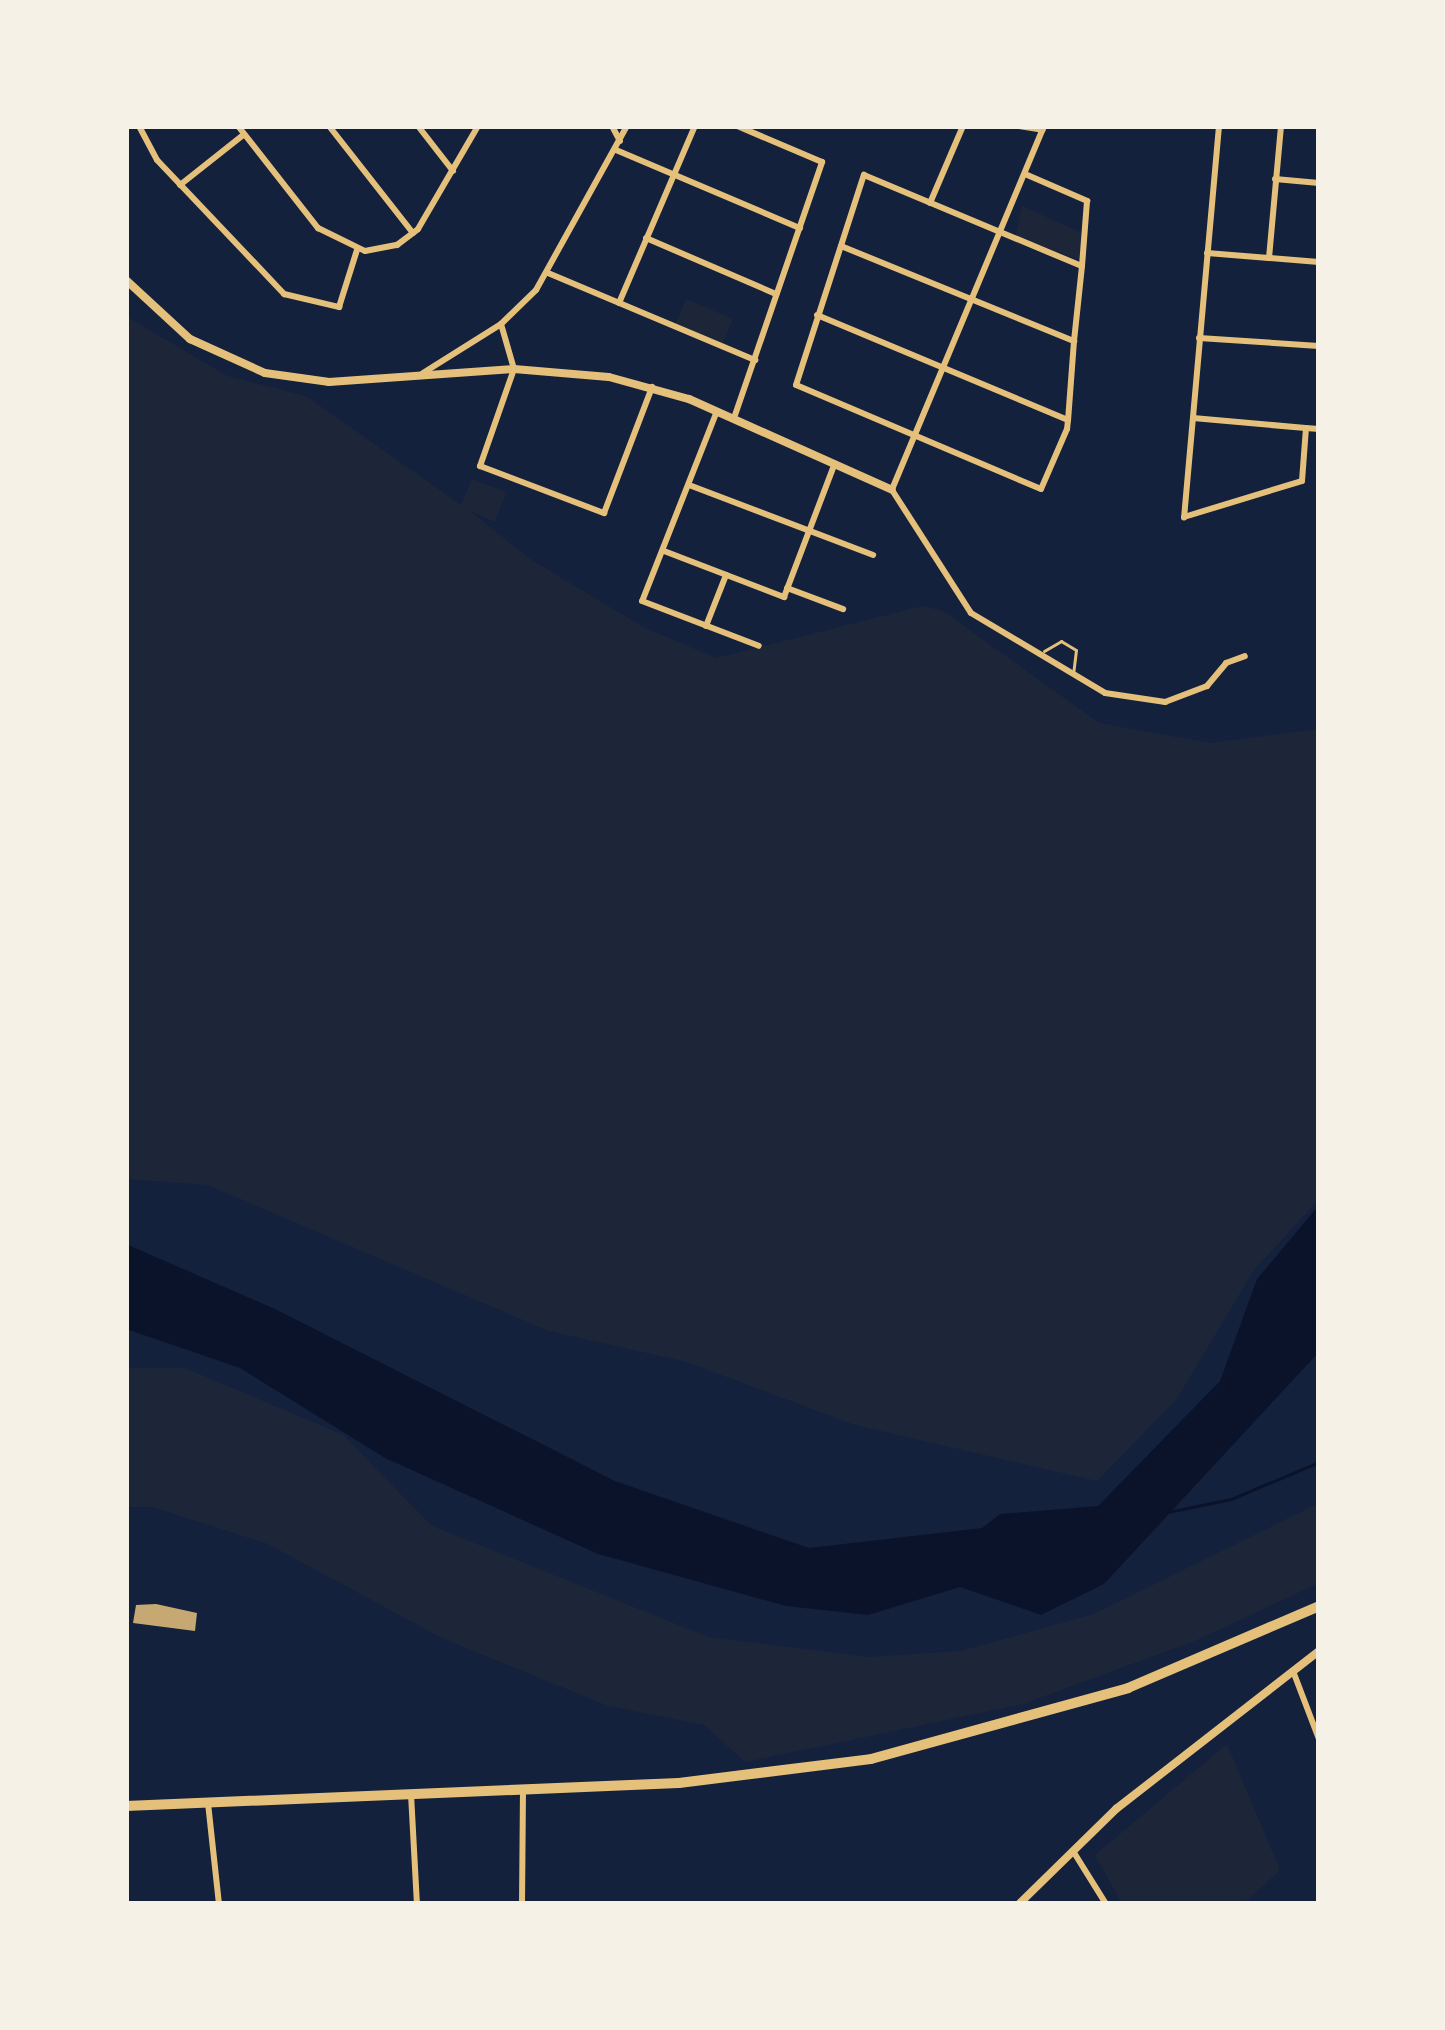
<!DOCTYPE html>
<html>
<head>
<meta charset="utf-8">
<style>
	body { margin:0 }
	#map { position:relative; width:1445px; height:2030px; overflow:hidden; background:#14213d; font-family:Rubik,sans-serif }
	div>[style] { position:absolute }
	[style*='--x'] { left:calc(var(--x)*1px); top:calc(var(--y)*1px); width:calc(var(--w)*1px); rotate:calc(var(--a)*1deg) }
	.green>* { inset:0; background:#1d2539; transform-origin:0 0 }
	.water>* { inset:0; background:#0b132b }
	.stream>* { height:3px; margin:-1.5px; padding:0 1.5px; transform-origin:1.5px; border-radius:1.5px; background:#0b132b }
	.building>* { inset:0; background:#c6a872 }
	.service>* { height:3px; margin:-1.5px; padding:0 1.5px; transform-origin:1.5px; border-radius:1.5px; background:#e5c07b }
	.minor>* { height:6px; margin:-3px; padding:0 3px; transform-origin:3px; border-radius:3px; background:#e5c07b }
	.tertiary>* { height:8px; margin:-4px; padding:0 4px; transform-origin:4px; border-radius:4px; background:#e5c07b }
	.trunk>* { height:10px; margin:-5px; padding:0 5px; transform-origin:5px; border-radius:5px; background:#e5c07b }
	span { translate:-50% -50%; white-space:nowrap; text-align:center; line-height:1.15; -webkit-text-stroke:10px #f6f1e7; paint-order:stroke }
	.frame { position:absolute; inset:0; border:129px solid #f6f1e7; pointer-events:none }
</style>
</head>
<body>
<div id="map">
	<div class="green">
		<div style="clip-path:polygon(1022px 206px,1082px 233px,1080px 260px,1015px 237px)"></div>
		<div style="left:686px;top:299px;width:51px;height:29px;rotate:23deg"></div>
		<div style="clip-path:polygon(126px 316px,227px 376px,306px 396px,461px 505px,472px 479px,506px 492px,495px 522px,470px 511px,530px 559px,643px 627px,716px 658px,923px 606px,943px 611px,1099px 723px,1210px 743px,1319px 729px,1319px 1199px,1254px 1270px,1176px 1400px,1097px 1481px,855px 1425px,687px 1362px,549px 1331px,208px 1185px,126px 1179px)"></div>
		<div style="clip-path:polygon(126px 1368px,185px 1368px,343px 1435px,432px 1526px,708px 1637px,869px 1657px,961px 1651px,1094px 1614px,1319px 1503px,1319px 1583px,1197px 1640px,1023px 1704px,745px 1762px,704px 1725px,608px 1706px,442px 1638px,268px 1544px,153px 1507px,126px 1507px)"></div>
		<div style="clip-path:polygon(1227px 1744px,1280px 1870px,1244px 1904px,1122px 1904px,1095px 1855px)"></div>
	</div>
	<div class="water">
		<div style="clip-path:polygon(1319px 1205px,1319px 1352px,1104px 1584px,1041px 1615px,960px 1587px,868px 1615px,786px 1606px,598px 1554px,385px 1458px,240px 1368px,126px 1329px,126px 1244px,275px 1309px,615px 1481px,809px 1548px,982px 1528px,1000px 1514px,1098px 1506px,1220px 1381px,1257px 1279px)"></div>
	</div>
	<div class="stream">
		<div style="--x:1168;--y:1512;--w:64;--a:-11.7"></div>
		<div style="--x:1231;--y:1499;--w:95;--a:-22.8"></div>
	</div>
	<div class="building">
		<div style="clip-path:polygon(156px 1604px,197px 1613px,195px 1631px,133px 1623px,136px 1605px)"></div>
	</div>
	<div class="service">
		<div style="--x:1044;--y:651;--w:20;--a:-30"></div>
		<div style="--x:1061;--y:641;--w:17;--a:31"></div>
		<div style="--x:1076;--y:650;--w:23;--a:97"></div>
	</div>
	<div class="minor">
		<div style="--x:139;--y:126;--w:38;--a:62"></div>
		<div style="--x:157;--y:160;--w:185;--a:46.5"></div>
		<div style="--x:284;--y:294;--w:57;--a:13.3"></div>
		<div style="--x:339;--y:307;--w:60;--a:-72.5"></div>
		<div style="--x:238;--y:126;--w:130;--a:51.9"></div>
		<div style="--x:318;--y:228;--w:52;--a:26.1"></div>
		<div style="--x:365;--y:251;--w:33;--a:-11"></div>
		<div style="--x:397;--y:245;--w:26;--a:-37"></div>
		<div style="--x:418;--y:229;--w:119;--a:-59.8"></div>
		<div style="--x:329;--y:126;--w:136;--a:51.9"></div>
		<div style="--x:418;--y:126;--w:57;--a:52.1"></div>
		<div style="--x:612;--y:126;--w:17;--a:62"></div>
		<div style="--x:1019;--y:126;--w:24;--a:9"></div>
		<div style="--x:1044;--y:126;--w:394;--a:112.7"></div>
		<div style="--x:892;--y:490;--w:146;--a:57.3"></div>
		<div style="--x:971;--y:613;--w:156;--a:30.8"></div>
		<div style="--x:1105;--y:693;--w:61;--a:8.5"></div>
		<div style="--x:1165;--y:702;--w:45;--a:-20.9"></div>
		<div style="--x:1207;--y:686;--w:30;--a:-50"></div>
		<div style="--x:1226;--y:663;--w:20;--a:-20"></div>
		<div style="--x:1219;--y:126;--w:393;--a:95.1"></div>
		<div style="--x:1184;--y:517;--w:123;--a:-17"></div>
		<div style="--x:1302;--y:481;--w:53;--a:-85.7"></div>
		<div style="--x:1306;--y:428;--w:13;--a:4"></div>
		<div style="--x:616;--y:150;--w:200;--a:23"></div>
		<div style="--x:1025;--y:174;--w:68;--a:23.5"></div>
		<div style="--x:1087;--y:201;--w:65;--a:94.4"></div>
		<div style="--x:1082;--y:266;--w:75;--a:96.1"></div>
		<div style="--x:1074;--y:341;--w:79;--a:94.3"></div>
		<div style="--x:1068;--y:420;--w:9;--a:96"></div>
		<div style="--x:1067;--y:429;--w:65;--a:113.4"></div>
		<div style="--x:1041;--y:489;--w:266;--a:-157"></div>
		<div style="--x:796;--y:385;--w:221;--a:-72.1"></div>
		<div style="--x:864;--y:175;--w:236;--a:22.7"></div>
		<div style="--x:1275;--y:179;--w:44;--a:5.2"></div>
		<div style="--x:180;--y:185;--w:80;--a:-38.4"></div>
		<div style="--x:930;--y:203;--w:84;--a:-66.8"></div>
		<div style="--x:646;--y:238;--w:142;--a:23.3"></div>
		<div style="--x:841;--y:246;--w:252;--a:22.2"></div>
		<div style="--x:1207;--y:253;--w:62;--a:4.6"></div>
		<div style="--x:1269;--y:258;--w:133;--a:-84.8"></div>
		<div style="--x:1269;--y:258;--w:50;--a:4.6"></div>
		<div style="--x:548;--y:273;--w:225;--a:22.8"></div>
		<div style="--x:619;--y:303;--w:193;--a:-66.8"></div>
		<div style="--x:817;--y:315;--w:272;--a:22.7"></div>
		<div style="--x:501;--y:324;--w:47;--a:73.9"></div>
		<div style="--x:514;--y:369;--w:103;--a:109.3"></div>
		<div style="--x:480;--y:466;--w:133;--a:20.8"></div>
		<div style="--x:604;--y:513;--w:135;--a:-69.1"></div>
		<div style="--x:1199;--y:338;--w:120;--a:3.8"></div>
		<div style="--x:423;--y:373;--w:92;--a:-32.1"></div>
		<div style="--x:501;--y:324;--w:49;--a:-44.2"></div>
		<div style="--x:536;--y:290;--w:188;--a:-61"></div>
		<div style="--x:717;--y:411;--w:204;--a:111.5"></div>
		<div style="--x:642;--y:601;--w:125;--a:21"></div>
		<div style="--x:734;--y:418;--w:271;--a:-71"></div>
		<div style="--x:822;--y:162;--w:92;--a:-157"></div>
		<div style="--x:1193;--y:418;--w:113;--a:5.1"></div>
		<div style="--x:689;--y:485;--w:197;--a:20.8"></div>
		<div style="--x:664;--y:551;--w:129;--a:21"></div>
		<div style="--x:784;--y:597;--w:143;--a:-69.2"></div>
		<div style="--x:787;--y:588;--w:60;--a:20.6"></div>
		<div style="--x:706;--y:626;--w:55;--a:-68.6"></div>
		<div style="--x:1293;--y:1671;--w:73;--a:69.1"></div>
		<div style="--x:411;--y:1794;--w:110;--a:86.9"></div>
		<div style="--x:208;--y:1803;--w:102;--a:83.8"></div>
		<div style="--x:1073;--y:1851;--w:62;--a:58.1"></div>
		<div style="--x:522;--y:1904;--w:114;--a:-89.5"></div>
	</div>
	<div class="tertiary">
		<div style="--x:126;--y:280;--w:87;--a:42.7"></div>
		<div style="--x:190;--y:339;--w:82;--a:24.4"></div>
		<div style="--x:265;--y:373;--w:65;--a:8"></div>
		<div style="--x:329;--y:382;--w:185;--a:-4"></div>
		<div style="--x:514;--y:369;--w:95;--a:4.8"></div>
		<div style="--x:609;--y:377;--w:83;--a:15.4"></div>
		<div style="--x:689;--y:399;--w:222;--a:24.1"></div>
		<div style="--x:1019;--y:1904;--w:136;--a:-44.4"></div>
		<div style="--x:1116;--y:1809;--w:257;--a:-37.9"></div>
	</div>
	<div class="trunk">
		<div style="--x:126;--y:1806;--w:553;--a:-2.38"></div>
		<div style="--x:679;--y:1783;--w:193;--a:-7.1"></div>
		<div style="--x:871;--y:1759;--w:267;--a:-15.4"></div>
		<div style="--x:1128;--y:1688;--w:208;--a:-23.2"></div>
	</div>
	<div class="frame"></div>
</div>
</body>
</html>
